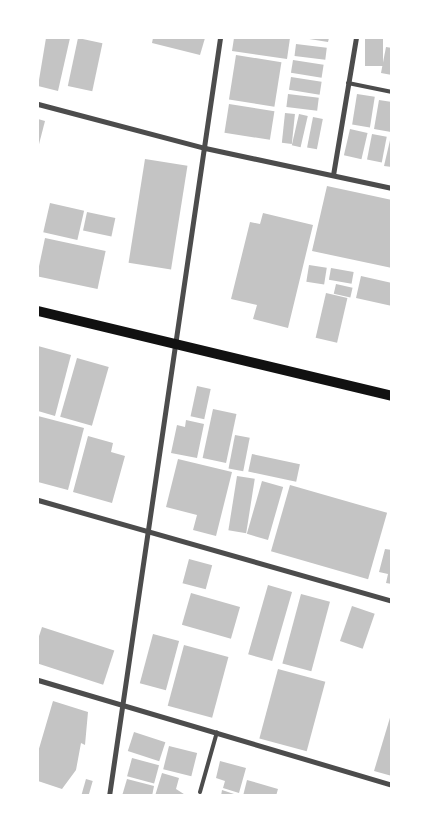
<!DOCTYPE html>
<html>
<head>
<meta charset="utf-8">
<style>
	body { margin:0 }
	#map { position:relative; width:429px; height:833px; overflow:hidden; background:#fff; font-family:"Archivo Narrow",sans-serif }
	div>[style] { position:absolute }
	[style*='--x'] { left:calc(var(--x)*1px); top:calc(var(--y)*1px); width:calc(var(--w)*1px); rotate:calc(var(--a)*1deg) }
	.building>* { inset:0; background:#c4c4c4; transform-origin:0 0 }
	.service>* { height:4px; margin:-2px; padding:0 2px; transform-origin:2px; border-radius:2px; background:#4c4c4c }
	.minor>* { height:5px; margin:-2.5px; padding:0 2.5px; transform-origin:2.5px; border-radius:2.5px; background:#4c4c4c }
	.secondary>* { height:10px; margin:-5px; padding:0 5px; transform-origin:5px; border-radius:5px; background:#111 }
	span { translate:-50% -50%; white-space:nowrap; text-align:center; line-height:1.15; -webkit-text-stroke:4px #fff; paint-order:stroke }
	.frame { position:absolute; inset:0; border:39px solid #fff; pointer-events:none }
</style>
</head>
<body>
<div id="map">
	<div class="building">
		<div style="clip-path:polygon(46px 38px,70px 38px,58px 91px,38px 86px)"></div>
		<div style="left:78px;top:38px;width:25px;height:49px;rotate:12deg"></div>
		<div style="clip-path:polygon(153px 38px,205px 38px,200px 55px,152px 43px)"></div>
		<div style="clip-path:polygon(234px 38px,290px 38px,287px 59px,232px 51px)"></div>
		<div style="clip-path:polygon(303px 38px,329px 38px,328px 42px)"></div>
		<div style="left:365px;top:38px;width:18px;height:28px"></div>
		<div style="left:296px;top:44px;width:31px;height:12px;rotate:7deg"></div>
		<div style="clip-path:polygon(386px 47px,392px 48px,392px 75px,381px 73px)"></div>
		<div style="left:236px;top:55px;width:46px;height:45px;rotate:9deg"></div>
		<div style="left:293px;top:60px;width:31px;height:13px;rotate:9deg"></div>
		<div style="left:291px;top:77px;width:31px;height:13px;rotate:9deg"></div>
		<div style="left:288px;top:94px;width:31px;height:13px;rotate:7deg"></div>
		<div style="left:357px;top:94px;width:18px;height:31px;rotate:9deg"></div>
		<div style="clip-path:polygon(379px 100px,392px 102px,391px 132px,374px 129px)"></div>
		<div style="left:229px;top:104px;width:46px;height:29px;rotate:9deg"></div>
		<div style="left:285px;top:113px;width:10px;height:30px;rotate:6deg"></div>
		<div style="left:299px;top:114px;width:9px;height:32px;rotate:13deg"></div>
		<div style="left:313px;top:117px;width:10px;height:31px;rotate:11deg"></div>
		<div style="clip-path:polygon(38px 119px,45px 121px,38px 148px)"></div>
		<div style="left:350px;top:129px;width:18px;height:27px;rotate:13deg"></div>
		<div style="left:372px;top:134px;width:15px;height:26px;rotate:11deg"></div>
		<div style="clip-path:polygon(391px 136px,392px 136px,392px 167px,384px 166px)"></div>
		<div style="left:145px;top:159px;width:43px;height:105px;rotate:9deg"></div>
		<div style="clip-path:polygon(327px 186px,392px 200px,392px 268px,312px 251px)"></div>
		<div style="left:50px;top:203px;width:35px;height:30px;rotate:13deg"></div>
		<div style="left:87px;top:212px;width:29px;height:19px;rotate:12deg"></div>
		<div style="clip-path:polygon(263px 213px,313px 225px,288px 328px,253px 319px,257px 305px,231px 299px,250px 222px,260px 224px)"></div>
		<div style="left:45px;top:238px;width:62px;height:39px;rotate:12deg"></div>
		<div style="left:309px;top:265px;width:18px;height:17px;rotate:9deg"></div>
		<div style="left:331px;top:268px;width:23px;height:12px;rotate:10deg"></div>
		<div style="clip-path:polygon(361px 276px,392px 283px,392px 306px,356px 298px)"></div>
		<div style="left:336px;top:284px;width:17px;height:10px;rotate:13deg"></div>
		<div style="left:326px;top:293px;width:22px;height:46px;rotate:13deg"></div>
		<div style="clip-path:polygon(38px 346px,71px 355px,55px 416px,38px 411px)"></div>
		<div style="left:77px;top:358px;width:33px;height:61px;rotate:16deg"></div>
		<div style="left:197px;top:386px;width:14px;height:31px;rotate:12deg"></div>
		<div style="left:213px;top:409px;width:24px;height:50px;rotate:12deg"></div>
		<div style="clip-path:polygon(38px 416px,84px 428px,68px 490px,38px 482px)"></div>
		<div style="clip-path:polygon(186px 420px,204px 424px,197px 458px,171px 453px,177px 425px,185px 427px)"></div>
		<div style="left:235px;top:435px;width:15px;height:34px;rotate:11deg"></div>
		<div style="clip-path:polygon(88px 436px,113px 443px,111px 452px,125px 456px,112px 503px,73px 492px)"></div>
		<div style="left:252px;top:454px;width:49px;height:18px;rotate:12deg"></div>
		<div style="clip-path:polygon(178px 459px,232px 472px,216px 536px,193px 530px,197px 515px,166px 507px)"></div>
		<div style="left:237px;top:476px;width:18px;height:55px;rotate:9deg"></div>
		<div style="left:262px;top:481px;width:22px;height:55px;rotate:16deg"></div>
		<div style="left:290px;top:485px;width:101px;height:69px;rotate:16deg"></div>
		<div style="clip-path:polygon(385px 549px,392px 550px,392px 584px,386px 583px,388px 574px,379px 572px)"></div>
		<div style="left:189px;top:559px;width:24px;height:25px;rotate:15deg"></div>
		<div style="left:268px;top:585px;width:25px;height:72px;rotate:16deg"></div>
		<div style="left:191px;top:593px;width:51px;height:33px;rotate:16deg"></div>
		<div style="left:301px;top:594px;width:30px;height:72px;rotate:15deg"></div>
		<div style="left:352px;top:606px;width:24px;height:37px;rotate:19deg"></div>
		<div style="left:42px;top:627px;width:76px;height:36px;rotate:18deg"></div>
		<div style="left:153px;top:634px;width:27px;height:51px;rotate:15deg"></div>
		<div style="left:184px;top:645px;width:46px;height:63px;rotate:15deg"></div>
		<div style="left:278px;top:669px;width:49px;height:72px;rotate:15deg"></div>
		<div style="clip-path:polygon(53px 701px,88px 712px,85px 745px,81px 743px,76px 770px,62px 789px,38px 781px,38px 752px)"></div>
		<div style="clip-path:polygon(392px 711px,392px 776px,374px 771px)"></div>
		<div style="left:134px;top:732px;width:33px;height:20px;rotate:18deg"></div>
		<div style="left:169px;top:746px;width:29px;height:24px;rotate:14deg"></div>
		<div style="left:132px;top:758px;width:28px;height:19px;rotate:15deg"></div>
		<div style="clip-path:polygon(220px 761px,246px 768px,239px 793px,223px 788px,225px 781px,216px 778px)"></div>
		<div style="clip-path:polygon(162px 773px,179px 778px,176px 789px,187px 796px,155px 796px)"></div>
		<div style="left:86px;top:779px;width:7px;height:16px;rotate:16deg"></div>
		<div style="clip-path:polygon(127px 779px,154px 786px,152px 796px,122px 796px)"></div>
		<div style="clip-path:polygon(247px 780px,278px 789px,276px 796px,243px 796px)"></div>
		<div style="clip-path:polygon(222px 790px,237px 795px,237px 796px,221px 796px)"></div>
	</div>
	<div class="service">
		<div style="--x:348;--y:83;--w:45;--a:11.6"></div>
		<div style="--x:200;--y:792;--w:62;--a:-74.2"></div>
	</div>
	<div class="minor">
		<div style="--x:38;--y:104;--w:173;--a:14.8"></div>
		<div style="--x:205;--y:148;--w:191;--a:12.1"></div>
		<div style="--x:333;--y:175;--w:139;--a:-80.5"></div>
		<div style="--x:38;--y:500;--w:368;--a:15.9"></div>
		<div style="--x:38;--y:680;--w:369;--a:16.5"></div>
		<div style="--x:109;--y:796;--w:766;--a:-81.67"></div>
	</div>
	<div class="secondary">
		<div style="--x:38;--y:311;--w:364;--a:13.5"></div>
	</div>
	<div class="frame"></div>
</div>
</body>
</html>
